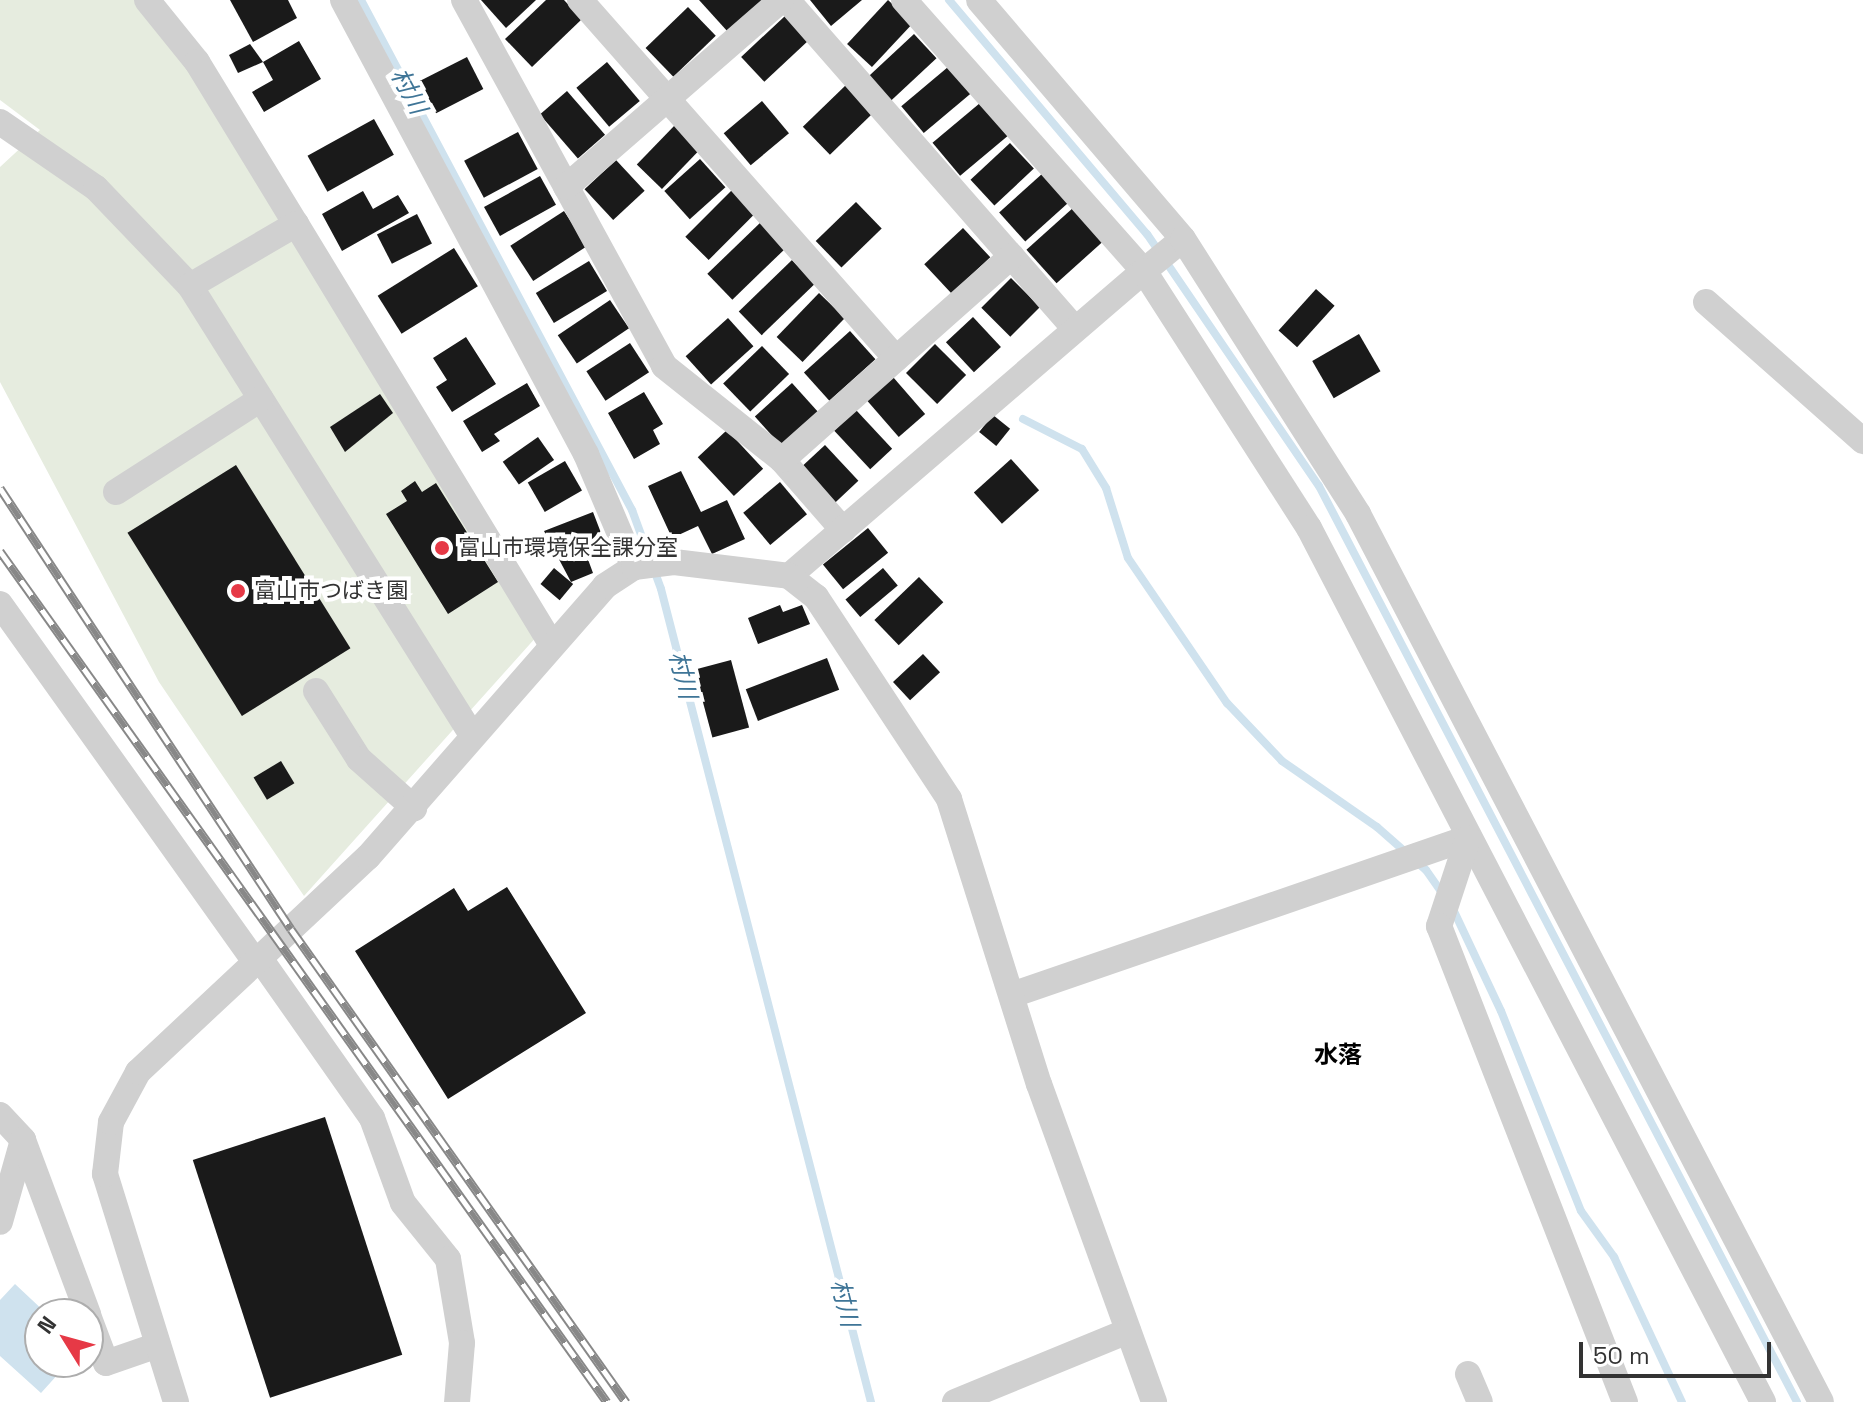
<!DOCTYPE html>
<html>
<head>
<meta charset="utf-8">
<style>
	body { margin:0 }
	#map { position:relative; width:1863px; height:1402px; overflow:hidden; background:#fff; font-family:"Space Grotesk","Noto Sans JP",sans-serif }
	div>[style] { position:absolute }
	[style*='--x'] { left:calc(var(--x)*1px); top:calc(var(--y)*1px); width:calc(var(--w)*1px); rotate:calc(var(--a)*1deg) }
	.green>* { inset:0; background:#e6ecdf }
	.water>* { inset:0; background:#cfe2ee }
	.stream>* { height:8px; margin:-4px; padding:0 4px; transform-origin:4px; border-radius:4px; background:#cfe2ee }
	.building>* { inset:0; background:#1a1a1a; transform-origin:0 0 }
	.minor>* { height:26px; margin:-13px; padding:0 13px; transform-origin:13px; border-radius:13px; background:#d0d0d0 }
	.rail>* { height:9px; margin-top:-4.5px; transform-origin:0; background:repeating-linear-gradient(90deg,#fff 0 18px,#888 0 36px); box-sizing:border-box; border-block:2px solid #888 }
	.dots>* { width:22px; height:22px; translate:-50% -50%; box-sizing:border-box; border:4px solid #fff; border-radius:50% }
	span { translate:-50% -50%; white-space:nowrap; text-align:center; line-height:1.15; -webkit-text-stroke:8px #fff; paint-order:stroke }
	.poi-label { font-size:22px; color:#333 }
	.left { translate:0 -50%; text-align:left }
	.water-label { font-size:24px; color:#3f7597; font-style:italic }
	.neighbourhood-label { font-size:24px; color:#000; font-weight:700 }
	.north { position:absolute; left:24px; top:1298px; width:80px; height:80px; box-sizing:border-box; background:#fff; border:2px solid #adadad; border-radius:50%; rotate:307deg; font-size:22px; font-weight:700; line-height:32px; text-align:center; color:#333 }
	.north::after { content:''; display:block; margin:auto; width:28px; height:36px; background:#e63946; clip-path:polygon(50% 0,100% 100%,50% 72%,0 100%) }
	.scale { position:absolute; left:1579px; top:1342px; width:192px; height:36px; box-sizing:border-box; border:4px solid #333; border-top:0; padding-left:10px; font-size:24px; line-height:28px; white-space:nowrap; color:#333; -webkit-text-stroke:6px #fff; paint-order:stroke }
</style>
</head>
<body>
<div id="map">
	<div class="green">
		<div style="clip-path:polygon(0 0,141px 0,193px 73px,538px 635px,304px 896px,159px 682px,0 382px,0 167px,40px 130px,0 100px)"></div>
	</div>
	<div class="water">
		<div style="clip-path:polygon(15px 1284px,47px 1314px,40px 1314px,40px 1362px,69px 1362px,41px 1393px,0 1356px,0 1300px)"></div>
	</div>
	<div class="stream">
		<div style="--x:361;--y:0;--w:578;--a:62.02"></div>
		<div style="--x:632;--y:510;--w:84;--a:69.8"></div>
		<div style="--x:661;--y:589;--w:840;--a:75.52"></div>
		<div style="--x:949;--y:0;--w:307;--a:49.8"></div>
		<div style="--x:1147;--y:234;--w:305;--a:55.7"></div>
		<div style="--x:1319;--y:486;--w:1033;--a:62.44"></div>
		<div style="--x:1023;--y:419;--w:66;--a:27"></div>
		<div style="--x:1082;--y:449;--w:46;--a:58.4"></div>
		<div style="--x:1106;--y:488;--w:73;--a:72.6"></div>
		<div style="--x:1128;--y:558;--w:176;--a:55.7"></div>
		<div style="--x:1227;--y:703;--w:80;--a:46.5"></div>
		<div style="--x:1282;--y:761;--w:116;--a:34.8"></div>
		<div style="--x:1377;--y:827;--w:65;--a:41.3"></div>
		<div style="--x:1426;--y:870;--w:32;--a:55"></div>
		<div style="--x:1452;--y:907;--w:115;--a:64.8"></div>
		<div style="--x:1501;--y:1011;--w:215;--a:68.2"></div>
		<div style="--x:1581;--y:1211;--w:57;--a:54.3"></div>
		<div style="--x:1614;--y:1257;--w:160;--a:64.9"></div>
	</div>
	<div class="building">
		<div style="clip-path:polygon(230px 0,288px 0,297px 18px,253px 42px)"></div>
		<div style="clip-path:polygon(481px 0,536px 0,506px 28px)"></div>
		<div style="clip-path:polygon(546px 0,564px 0,582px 19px,532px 67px,505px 39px)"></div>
		<div style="clip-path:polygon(699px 0,763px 0,728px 32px)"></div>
		<div style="clip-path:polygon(810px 0,862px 0,831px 26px)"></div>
		<div style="left:888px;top:0;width:34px;height:60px;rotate:43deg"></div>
		<div style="left:688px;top:7px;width:40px;height:59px;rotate:46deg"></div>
		<div style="left:785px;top:16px;width:34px;height:60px;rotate:47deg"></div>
		<div style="left:914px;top:34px;width:33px;height:62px;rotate:47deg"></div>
		<div style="clip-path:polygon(299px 41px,321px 79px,264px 112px,252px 92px,273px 80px,263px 62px)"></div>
		<div style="clip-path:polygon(250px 44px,263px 62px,238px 73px,229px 55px)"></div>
		<div style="left:467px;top:57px;width:36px;height:53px;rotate:63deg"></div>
		<div style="left:607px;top:62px;width:51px;height:40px;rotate:50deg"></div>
		<div style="left:948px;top:67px;width:35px;height:61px;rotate:50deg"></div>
		<div style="left:846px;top:85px;width:39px;height:60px;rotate:46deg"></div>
		<div style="left:567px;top:91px;width:58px;height:36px;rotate:49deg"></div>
		<div style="left:762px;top:101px;width:42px;height:50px;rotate:50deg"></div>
		<div style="left:980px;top:103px;width:43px;height:62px;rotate:50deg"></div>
		<div style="left:374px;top:119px;width:41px;height:76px;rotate:61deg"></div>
		<div style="left:675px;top:125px;width:35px;height:55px;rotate:44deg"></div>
		<div style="left:518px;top:132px;width:42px;height:61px;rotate:62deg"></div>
		<div style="left:1010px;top:143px;width:35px;height:54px;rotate:47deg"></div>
		<div style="left:700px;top:159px;width:38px;height:48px;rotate:48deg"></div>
		<div style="left:616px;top:160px;width:42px;height:43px;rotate:47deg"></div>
		<div style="left:1043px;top:173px;width:39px;height:59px;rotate:48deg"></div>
		<div style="left:540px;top:176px;width:33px;height:64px;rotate:61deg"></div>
		<div style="left:732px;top:190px;width:33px;height:66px;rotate:45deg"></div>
		<div style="clip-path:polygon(363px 191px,373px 209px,398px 195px,409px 213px,342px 251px,322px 214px)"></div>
		<div style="left:856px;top:202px;width:37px;height:56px;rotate:46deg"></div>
		<div style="left:1074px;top:207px;width:45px;height:64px;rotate:48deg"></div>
		<div style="left:564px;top:211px;width:42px;height:64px;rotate:57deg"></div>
		<div style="left:417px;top:214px;width:33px;height:45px;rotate:63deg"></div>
		<div style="left:762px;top:221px;width:36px;height:76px;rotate:46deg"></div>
		<div style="left:963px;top:228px;width:40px;height:53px;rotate:47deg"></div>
		<div style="left:454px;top:248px;width:45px;height:90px;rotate:58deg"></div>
		<div style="left:792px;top:260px;width:33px;height:74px;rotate:46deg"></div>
		<div style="left:589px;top:261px;width:35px;height:62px;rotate:59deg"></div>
		<div style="left:1011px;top:278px;width:41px;height:42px;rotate:45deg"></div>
		<div style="left:1316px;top:289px;width:25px;height:56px;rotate:42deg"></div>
		<div style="left:819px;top:293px;width:36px;height:61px;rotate:44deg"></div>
		<div style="left:610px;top:300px;width:34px;height:63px;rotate:56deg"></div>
		<div style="left:973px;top:317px;width:41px;height:37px;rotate:47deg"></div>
		<div style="left:728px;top:318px;width:38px;height:57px;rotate:48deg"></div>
		<div style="left:850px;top:331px;width:38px;height:62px;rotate:48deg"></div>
		<div style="left:1359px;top:334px;width:43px;height:54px;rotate:60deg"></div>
		<div style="clip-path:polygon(466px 337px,496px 384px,452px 412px,436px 387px,447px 380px,433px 358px)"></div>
		<div style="left:630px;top:343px;width:35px;height:52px;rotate:57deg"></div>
		<div style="left:935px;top:344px;width:44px;height:41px;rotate:45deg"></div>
		<div style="left:762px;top:346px;width:39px;height:54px;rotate:46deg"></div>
		<div style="left:893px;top:377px;width:49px;height:35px;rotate:49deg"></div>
		<div style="clip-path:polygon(527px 383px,540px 406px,494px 434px,500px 441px,482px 452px,463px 421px)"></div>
		<div style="left:792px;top:383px;width:39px;height:50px;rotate:48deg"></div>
		<div style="clip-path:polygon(644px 392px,663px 424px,653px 430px,660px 444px,634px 459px,608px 413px)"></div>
		<div style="clip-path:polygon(380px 394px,393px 413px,345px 452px,330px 427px)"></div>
		<div style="left:856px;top:410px;width:53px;height:30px;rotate:47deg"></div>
		<div style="left:993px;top:415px;width:22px;height:22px;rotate:39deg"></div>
		<div style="left:727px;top:430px;width:53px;height:40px;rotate:47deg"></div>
		<div style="left:538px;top:437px;width:28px;height:43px;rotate:55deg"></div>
		<div style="left:825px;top:445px;width:49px;height:32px;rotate:47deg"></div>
		<div style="left:1011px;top:459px;width:42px;height:50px;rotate:48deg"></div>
		<div style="left:565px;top:461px;width:34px;height:43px;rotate:60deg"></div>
		<div style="left:236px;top:465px;width:216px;height:128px;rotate:58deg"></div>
		<div style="clip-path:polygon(681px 471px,701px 512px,727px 500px,745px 539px,712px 554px,698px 526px,672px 538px,648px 486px)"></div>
		<div style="clip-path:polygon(415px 481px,422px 492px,436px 483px,498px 582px,448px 614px,386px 514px,407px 501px,401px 491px)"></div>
		<div style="left:780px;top:482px;width:42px;height:48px;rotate:50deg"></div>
		<div style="clip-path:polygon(593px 512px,606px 546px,586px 554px,593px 573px,571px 582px,544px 531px)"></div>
		<div style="left:868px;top:528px;width:32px;height:58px;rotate:51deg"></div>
		<div style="left:554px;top:568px;width:25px;height:21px;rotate:40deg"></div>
		<div style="left:883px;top:568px;width:23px;height:49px;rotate:50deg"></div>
		<div style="left:919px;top:577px;width:35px;height:62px;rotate:46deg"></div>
		<div style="clip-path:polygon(780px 605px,783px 612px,802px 605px,810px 624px,758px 644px,748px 618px)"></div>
		<div style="left:923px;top:654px;width:25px;height:41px;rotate:47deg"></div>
		<div style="left:827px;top:658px;width:34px;height:87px;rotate:69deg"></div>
		<div style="left:731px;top:660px;width:70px;height:38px;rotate:75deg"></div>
		<div style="left:281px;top:761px;width:26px;height:32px;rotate:59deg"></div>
		<div style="clip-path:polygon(507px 887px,586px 1013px,448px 1099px,355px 951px,454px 888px,468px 911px)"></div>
		<div style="left:325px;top:1117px;width:250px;height:139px;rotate:72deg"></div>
	</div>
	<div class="minor">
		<div style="--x:147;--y:0;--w:80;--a:51.1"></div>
		<div style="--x:197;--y:62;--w:190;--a:58.6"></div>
		<div style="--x:343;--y:0;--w:515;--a:61.84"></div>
		<div style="--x:586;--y:454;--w:123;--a:67"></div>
		<div style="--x:464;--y:0;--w:417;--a:61.3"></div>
		<div style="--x:664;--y:366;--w:151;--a:38.5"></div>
		<div style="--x:782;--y:460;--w:93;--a:48.9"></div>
		<div style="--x:580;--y:0;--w:478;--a:48.6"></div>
		<div style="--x:787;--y:0;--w:437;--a:48.8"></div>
		<div style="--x:904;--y:0;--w:362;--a:48.5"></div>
		<div style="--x:1144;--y:271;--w:50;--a:-39.4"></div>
		<div style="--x:1183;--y:239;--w:314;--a:-130.5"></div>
		<div style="--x:0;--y:122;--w:116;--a:34.5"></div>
		<div style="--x:96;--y:188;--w:136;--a:46.2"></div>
		<div style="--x:190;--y:286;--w:530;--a:57.87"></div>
		<div style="--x:566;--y:187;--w:285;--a:-41"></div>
		<div style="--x:1183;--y:239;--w:326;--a:57.5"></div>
		<div style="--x:1358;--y:514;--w:1001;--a:62.46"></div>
		<div style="--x:190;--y:286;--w:123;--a:-30.3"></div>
		<div style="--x:296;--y:224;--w:490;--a:58.7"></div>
		<div style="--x:1706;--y:302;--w:210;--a:41.5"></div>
		<div style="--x:782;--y:460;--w:307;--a:-41.6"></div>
		<div style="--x:116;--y:492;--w:172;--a:-32.7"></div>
		<div style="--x:789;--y:576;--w:468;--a:-40.7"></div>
		<div style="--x:1144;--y:271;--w:305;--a:57.3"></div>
		<div style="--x:1309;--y:528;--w:985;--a:62.55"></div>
		<div style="--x:0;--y:604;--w:442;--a:54.5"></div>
		<div style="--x:316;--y:691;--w:80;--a:57.7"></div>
		<div style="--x:359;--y:759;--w:74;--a:41.7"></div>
		<div style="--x:261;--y:960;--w:193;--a:54.9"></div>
		<div style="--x:372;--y:1118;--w:90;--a:70"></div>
		<div style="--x:403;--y:1203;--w:72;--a:51.2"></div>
		<div style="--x:448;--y:1259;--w:85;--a:80.5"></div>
		<div style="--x:462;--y:1343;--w:59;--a:94.8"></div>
		<div style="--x:1012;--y:995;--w:482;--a:-19"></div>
		<div style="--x:1468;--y:838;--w:93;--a:108.2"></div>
		<div style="--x:1439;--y:926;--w:511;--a:68.66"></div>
		<div style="--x:0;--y:1115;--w:34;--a:47"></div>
		<div style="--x:23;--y:1140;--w:85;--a:105.7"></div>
		<div style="--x:23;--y:1140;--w:186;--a:69.5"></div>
		<div style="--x:88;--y:1315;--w:51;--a:69.4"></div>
		<div style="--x:106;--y:1363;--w:55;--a:-19.1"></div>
		<div style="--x:1468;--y:1374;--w:30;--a:67"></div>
		<div style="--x:176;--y:1402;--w:239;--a:-107.3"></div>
		<div style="--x:105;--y:1174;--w:52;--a:-83.4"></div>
		<div style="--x:111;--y:1122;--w:57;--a:-61.6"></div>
		<div style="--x:138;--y:1072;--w:315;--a:-43.1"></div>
		<div style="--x:368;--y:857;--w:360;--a:-48.8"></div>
		<div style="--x:605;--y:586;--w:35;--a:-33"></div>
		<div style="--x:634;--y:567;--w:40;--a:-7.1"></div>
		<div style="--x:674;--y:562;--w:116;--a:6.9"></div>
		<div style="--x:789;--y:576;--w:34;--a:38"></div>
		<div style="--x:816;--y:597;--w:242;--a:56.6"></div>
		<div style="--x:949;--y:799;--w:299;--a:72.5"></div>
		<div style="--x:1039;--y:1084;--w:338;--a:70.1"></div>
		<div style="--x:955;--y:1402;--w:187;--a:-22.3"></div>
	</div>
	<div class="rail">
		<div style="--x:0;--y:488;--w:528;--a:56.58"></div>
		<div style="--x:291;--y:929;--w:580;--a:54.69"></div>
		<div style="--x:0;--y:551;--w:1045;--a:54.5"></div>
	</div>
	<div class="dots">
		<div style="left:442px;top:548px;background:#e63946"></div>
		<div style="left:238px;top:591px;background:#e63946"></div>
	</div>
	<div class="poi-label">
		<span class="left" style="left:458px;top:548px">富山市環境保全課分室</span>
		<span class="left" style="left:254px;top:591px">富山市つばき園</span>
	</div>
	<div class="water-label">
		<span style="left:409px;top:91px;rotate:62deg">村川</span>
		<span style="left:683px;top:675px;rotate:76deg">村川</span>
		<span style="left:845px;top:1303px;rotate:76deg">村川</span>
	</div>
	<div class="neighbourhood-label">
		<span style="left:1338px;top:1055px">水落</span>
	</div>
	<div class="north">N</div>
	<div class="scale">50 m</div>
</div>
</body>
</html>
